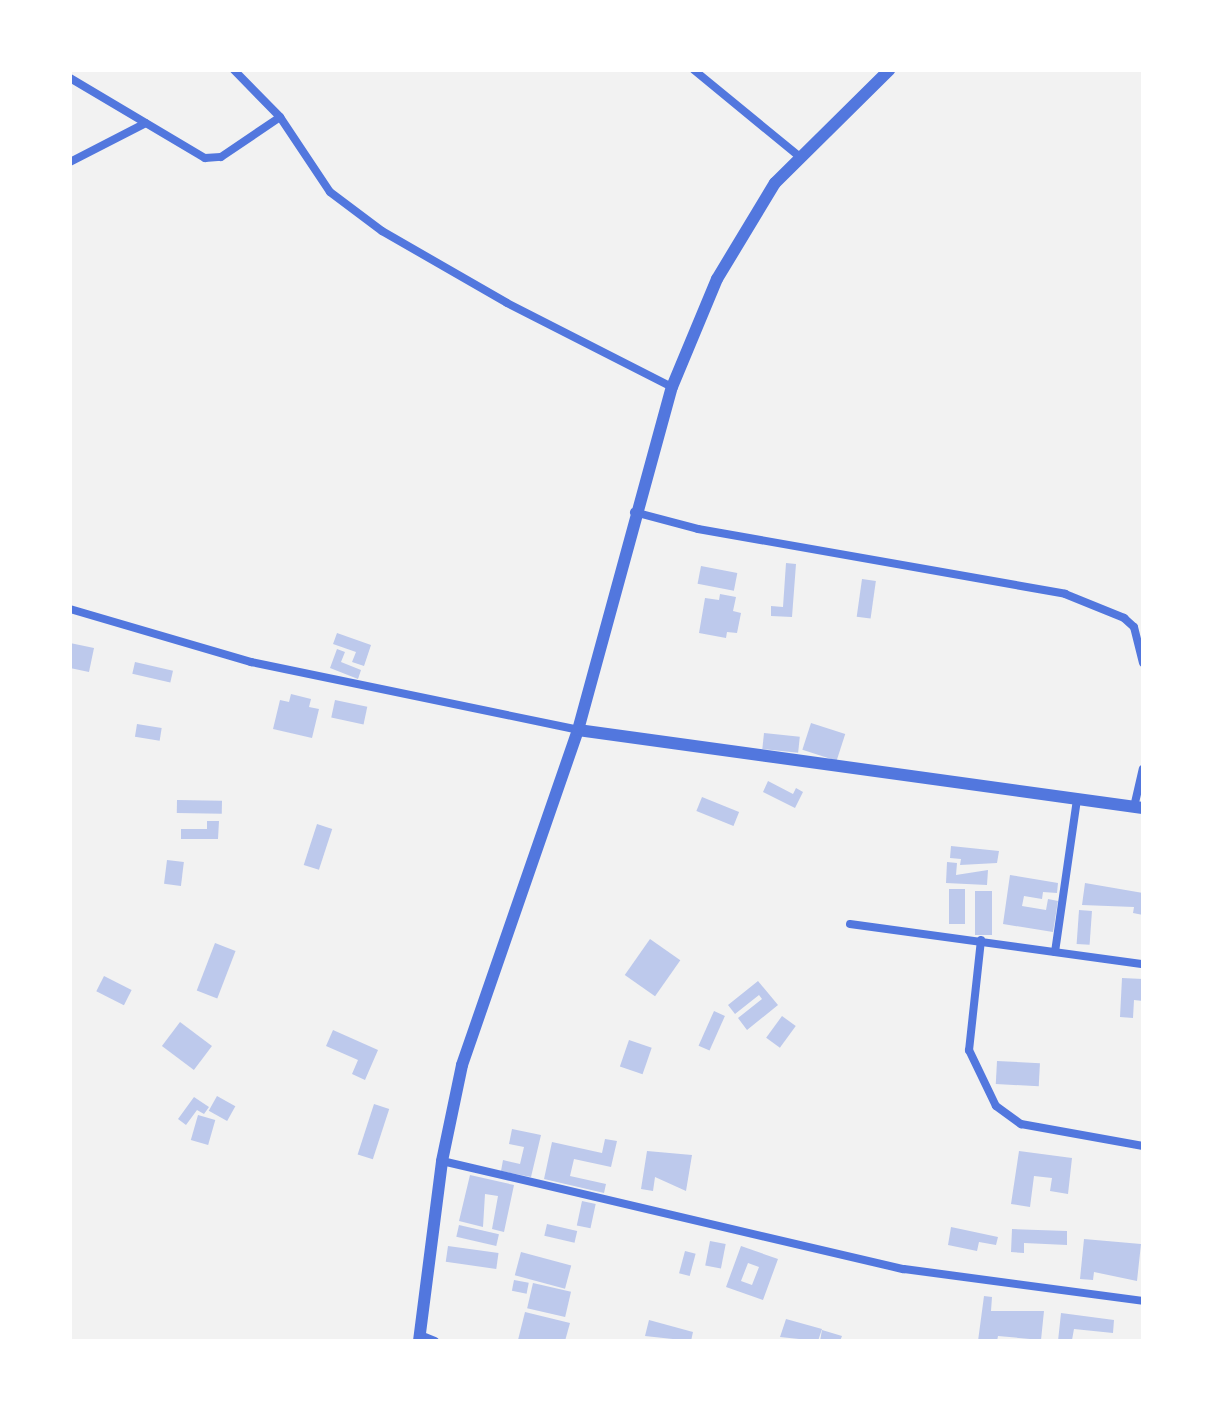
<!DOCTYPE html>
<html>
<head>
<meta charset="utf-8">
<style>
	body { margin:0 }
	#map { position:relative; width:1213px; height:1411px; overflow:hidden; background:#f2f2f2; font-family:"Source Serif 4",serif }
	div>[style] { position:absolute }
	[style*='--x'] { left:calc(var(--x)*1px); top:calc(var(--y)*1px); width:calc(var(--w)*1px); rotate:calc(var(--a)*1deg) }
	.building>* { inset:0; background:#bdc9ec; transform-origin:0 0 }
	.minor>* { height:8px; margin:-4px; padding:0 4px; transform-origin:4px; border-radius:4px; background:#5277de }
	.tertiary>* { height:12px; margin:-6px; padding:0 6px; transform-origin:6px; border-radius:6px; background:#5277de }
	span { translate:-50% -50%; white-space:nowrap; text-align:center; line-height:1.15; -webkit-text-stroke:8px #fff; paint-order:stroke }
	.frame { position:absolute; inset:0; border:72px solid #fff; pointer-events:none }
</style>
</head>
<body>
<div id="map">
	<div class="building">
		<div style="clip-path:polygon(786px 563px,796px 564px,792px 617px,771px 616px,771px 606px,783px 607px)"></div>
		<div style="left:701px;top:566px;width:37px;height:18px;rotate:11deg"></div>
		<div style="left:862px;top:579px;width:14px;height:38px;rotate:8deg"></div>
		<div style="clip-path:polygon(720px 594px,736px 597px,733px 611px,741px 613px,737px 633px,727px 632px,726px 638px,699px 633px,705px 598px,719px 600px)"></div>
		<div style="clip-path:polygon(337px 633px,371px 645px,364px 666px,352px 662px,356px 652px,333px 644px)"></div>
		<div style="clip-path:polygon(70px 643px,94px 648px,89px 672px,70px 668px)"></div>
		<div style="clip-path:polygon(337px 649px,345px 652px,341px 662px,361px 670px,358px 679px,330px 668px)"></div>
		<div style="left:135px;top:662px;width:39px;height:12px;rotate:13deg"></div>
		<div style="clip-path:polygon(291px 694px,311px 699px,309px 707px,319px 709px,312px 738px,273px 729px,280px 700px,289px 702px)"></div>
		<div style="left:335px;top:700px;width:33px;height:18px;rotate:12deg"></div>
		<div style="left:811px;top:723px;width:36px;height:28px;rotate:18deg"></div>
		<div style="left:137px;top:724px;width:25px;height:13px;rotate:9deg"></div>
		<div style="left:764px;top:733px;width:36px;height:16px;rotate:6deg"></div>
		<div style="clip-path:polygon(768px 781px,793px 794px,796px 788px,803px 792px,795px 808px,763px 792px)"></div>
		<div style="left:702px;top:797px;width:40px;height:15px;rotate:22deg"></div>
		<div style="left:177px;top:800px;width:45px;height:13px;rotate:1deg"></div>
		<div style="clip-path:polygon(207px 821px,219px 821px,218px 839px,181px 839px,181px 829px,207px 829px)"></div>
		<div style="left:317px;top:824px;width:16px;height:43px;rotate:18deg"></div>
		<div style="clip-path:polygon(951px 846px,999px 851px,997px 863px,960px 865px,961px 859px,950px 858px)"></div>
		<div style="left:167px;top:860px;width:17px;height:24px;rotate:7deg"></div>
		<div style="clip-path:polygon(947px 862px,957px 863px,956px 875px,988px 870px,987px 885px,946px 883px)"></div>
		<div style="clip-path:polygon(1010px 875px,1058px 883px,1057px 893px,1043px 892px,1042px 899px,1024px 896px,1022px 906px,1046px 910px,1048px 899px,1058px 901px,1053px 932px,1003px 924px)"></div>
		<div style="clip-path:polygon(1085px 883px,1143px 893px,1143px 915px,1133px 913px,1134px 907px,1082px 905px)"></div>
		<div style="left:949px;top:889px;width:16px;height:35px"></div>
		<div style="left:975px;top:891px;width:17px;height:44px"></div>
		<div style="left:1079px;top:910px;width:13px;height:34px;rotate:4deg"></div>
		<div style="left:650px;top:939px;width:37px;height:44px;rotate:35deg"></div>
		<div style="left:215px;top:943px;width:22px;height:51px;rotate:21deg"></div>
		<div style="left:104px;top:976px;width:31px;height:17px;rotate:27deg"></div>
		<div style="clip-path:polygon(1122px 978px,1143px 979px,1143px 1001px,1134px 1000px,1133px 1018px,1120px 1017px)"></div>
		<div style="clip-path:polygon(758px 981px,778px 1005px,747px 1030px,738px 1018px,762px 999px,759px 995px,735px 1014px,728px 1005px)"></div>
		<div style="left:714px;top:1011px;width:12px;height:38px;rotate:24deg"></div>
		<div style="left:782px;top:1016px;width:17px;height:27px;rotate:36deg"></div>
		<div style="left:180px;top:1022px;width:40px;height:30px;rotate:37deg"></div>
		<div style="clip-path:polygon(333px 1030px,378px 1050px,365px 1080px,352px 1074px,358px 1060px,326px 1046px)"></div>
		<div style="left:629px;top:1040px;width:24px;height:28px;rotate:19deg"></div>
		<div style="left:997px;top:1061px;width:43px;height:23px;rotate:3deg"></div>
		<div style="left:217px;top:1096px;width:21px;height:17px;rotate:29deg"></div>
		<div style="clip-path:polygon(194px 1097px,209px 1107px,204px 1114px,197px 1110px,186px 1125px,178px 1119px)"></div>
		<div style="left:374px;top:1104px;width:16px;height:53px;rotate:18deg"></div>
		<div style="left:198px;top:1115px;width:18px;height:26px;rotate:16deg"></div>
		<div style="clip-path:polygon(512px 1129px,541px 1135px,531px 1177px,501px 1171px,503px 1160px,520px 1164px,524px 1147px,509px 1144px)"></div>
		<div style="clip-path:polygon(605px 1139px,617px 1141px,611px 1167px,574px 1159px,570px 1176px,606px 1184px,604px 1193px,544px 1179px,552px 1142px,602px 1153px)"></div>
		<div style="clip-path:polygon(647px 1151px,692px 1155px,686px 1191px,655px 1177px,653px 1191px,641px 1189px)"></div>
		<div style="clip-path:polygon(1019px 1151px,1072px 1158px,1068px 1194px,1050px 1191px,1052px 1178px,1034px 1176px,1030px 1207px,1011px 1204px)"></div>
		<div style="clip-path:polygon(470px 1175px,514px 1185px,504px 1232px,492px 1229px,498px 1196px,485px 1194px,483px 1227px,459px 1221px)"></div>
		<div style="left:582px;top:1201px;width:14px;height:25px;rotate:12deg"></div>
		<div style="left:547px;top:1224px;width:31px;height:12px;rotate:13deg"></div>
		<div style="left:459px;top:1225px;width:41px;height:12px;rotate:13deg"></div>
		<div style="clip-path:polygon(951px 1227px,998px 1237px,996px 1245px,979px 1242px,977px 1251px,948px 1245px)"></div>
		<div style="clip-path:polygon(1012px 1229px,1067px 1231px,1067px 1245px,1024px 1243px,1024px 1253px,1011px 1252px)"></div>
		<div style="clip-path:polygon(1084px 1239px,1141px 1244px,1137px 1281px,1094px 1272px,1093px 1280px,1080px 1279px)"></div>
		<div style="left:710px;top:1241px;width:16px;height:25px;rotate:11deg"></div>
		<div style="left:448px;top:1246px;width:51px;height:16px;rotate:8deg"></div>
		<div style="clip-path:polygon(evenodd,741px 1246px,778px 1259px,763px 1300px,726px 1287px,741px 1246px,748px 1263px,759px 1267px,752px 1285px,741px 1281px,748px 1263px)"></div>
		<div style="left:685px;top:1251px;width:11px;height:23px;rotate:15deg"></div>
		<div style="left:521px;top:1252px;width:52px;height:24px;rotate:15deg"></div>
		<div style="left:514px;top:1280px;width:15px;height:11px;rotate:11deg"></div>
		<div style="left:533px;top:1283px;width:39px;height:26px;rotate:13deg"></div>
		<div style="clip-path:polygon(984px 1296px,992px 1297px,991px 1311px,1044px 1311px,1041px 1340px,998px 1336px,997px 1341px,978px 1341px)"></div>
		<div style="clip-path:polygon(525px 1312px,570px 1323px,565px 1341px,518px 1340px)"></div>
		<div style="clip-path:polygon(1061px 1313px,1114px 1320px,1113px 1333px,1074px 1329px,1072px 1340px,1058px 1341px)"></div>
		<div style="clip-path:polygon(786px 1319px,822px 1329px,818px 1341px,780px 1337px)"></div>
		<div style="clip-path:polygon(649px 1320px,693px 1332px,691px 1341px,645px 1336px)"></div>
		<div style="clip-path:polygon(822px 1330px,842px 1336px,840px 1341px,820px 1341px)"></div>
	</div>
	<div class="minor">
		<div style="--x:234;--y:70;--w:66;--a:45.6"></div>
		<div style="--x:280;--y:117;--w:90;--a:56.3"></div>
		<div style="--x:330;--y:192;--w:65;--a:36.9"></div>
		<div style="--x:382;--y:231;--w:144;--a:29.9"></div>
		<div style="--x:507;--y:303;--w:185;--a:27"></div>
		<div style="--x:694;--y:70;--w:137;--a:39.4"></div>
		<div style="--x:70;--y:78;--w:157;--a:30.7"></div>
		<div style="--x:205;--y:158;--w:16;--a:-4"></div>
		<div style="--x:221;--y:157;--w:71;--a:-34.1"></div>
		<div style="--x:70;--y:162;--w:85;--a:-27.2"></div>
		<div style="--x:634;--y:512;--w:66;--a:14.9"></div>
		<div style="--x:698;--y:529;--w:373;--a:10"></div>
		<div style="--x:1065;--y:594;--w:64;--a:22.1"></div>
		<div style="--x:1124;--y:618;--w:13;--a:42"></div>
		<div style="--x:1134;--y:627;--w:37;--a:76"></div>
		<div style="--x:70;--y:609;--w:189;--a:16.3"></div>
		<div style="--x:251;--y:662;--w:334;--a:11.7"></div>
		<div style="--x:1134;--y:807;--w:39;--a:-77"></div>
		<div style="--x:850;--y:924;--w:296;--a:7.8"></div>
		<div style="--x:981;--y:940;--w:111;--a:96.2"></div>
		<div style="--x:969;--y:1050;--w:62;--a:64.3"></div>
		<div style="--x:996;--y:1106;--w:31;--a:36"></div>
		<div style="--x:1021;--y:1124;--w:124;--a:10.2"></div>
		<div style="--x:1055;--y:952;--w:155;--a:-81.8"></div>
		<div style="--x:442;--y:1161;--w:474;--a:13.2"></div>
		<div style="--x:904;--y:1269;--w:241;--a:7.6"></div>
		<div style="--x:420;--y:1335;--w:16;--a:22"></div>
	</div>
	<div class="tertiary">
		<div style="--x:578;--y:730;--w:570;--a:7.86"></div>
		<div style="--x:419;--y:1341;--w:181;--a:-82.7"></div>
		<div style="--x:442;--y:1161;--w:98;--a:-78.2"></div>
		<div style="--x:462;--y:1065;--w:355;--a:-70.9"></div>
		<div style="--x:578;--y:730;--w:356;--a:-74.7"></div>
		<div style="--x:672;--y:387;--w:117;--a:-67.4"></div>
		<div style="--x:717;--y:279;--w:112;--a:-58.9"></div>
		<div style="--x:775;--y:183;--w:161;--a:-44.7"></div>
	</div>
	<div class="frame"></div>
</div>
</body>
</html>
